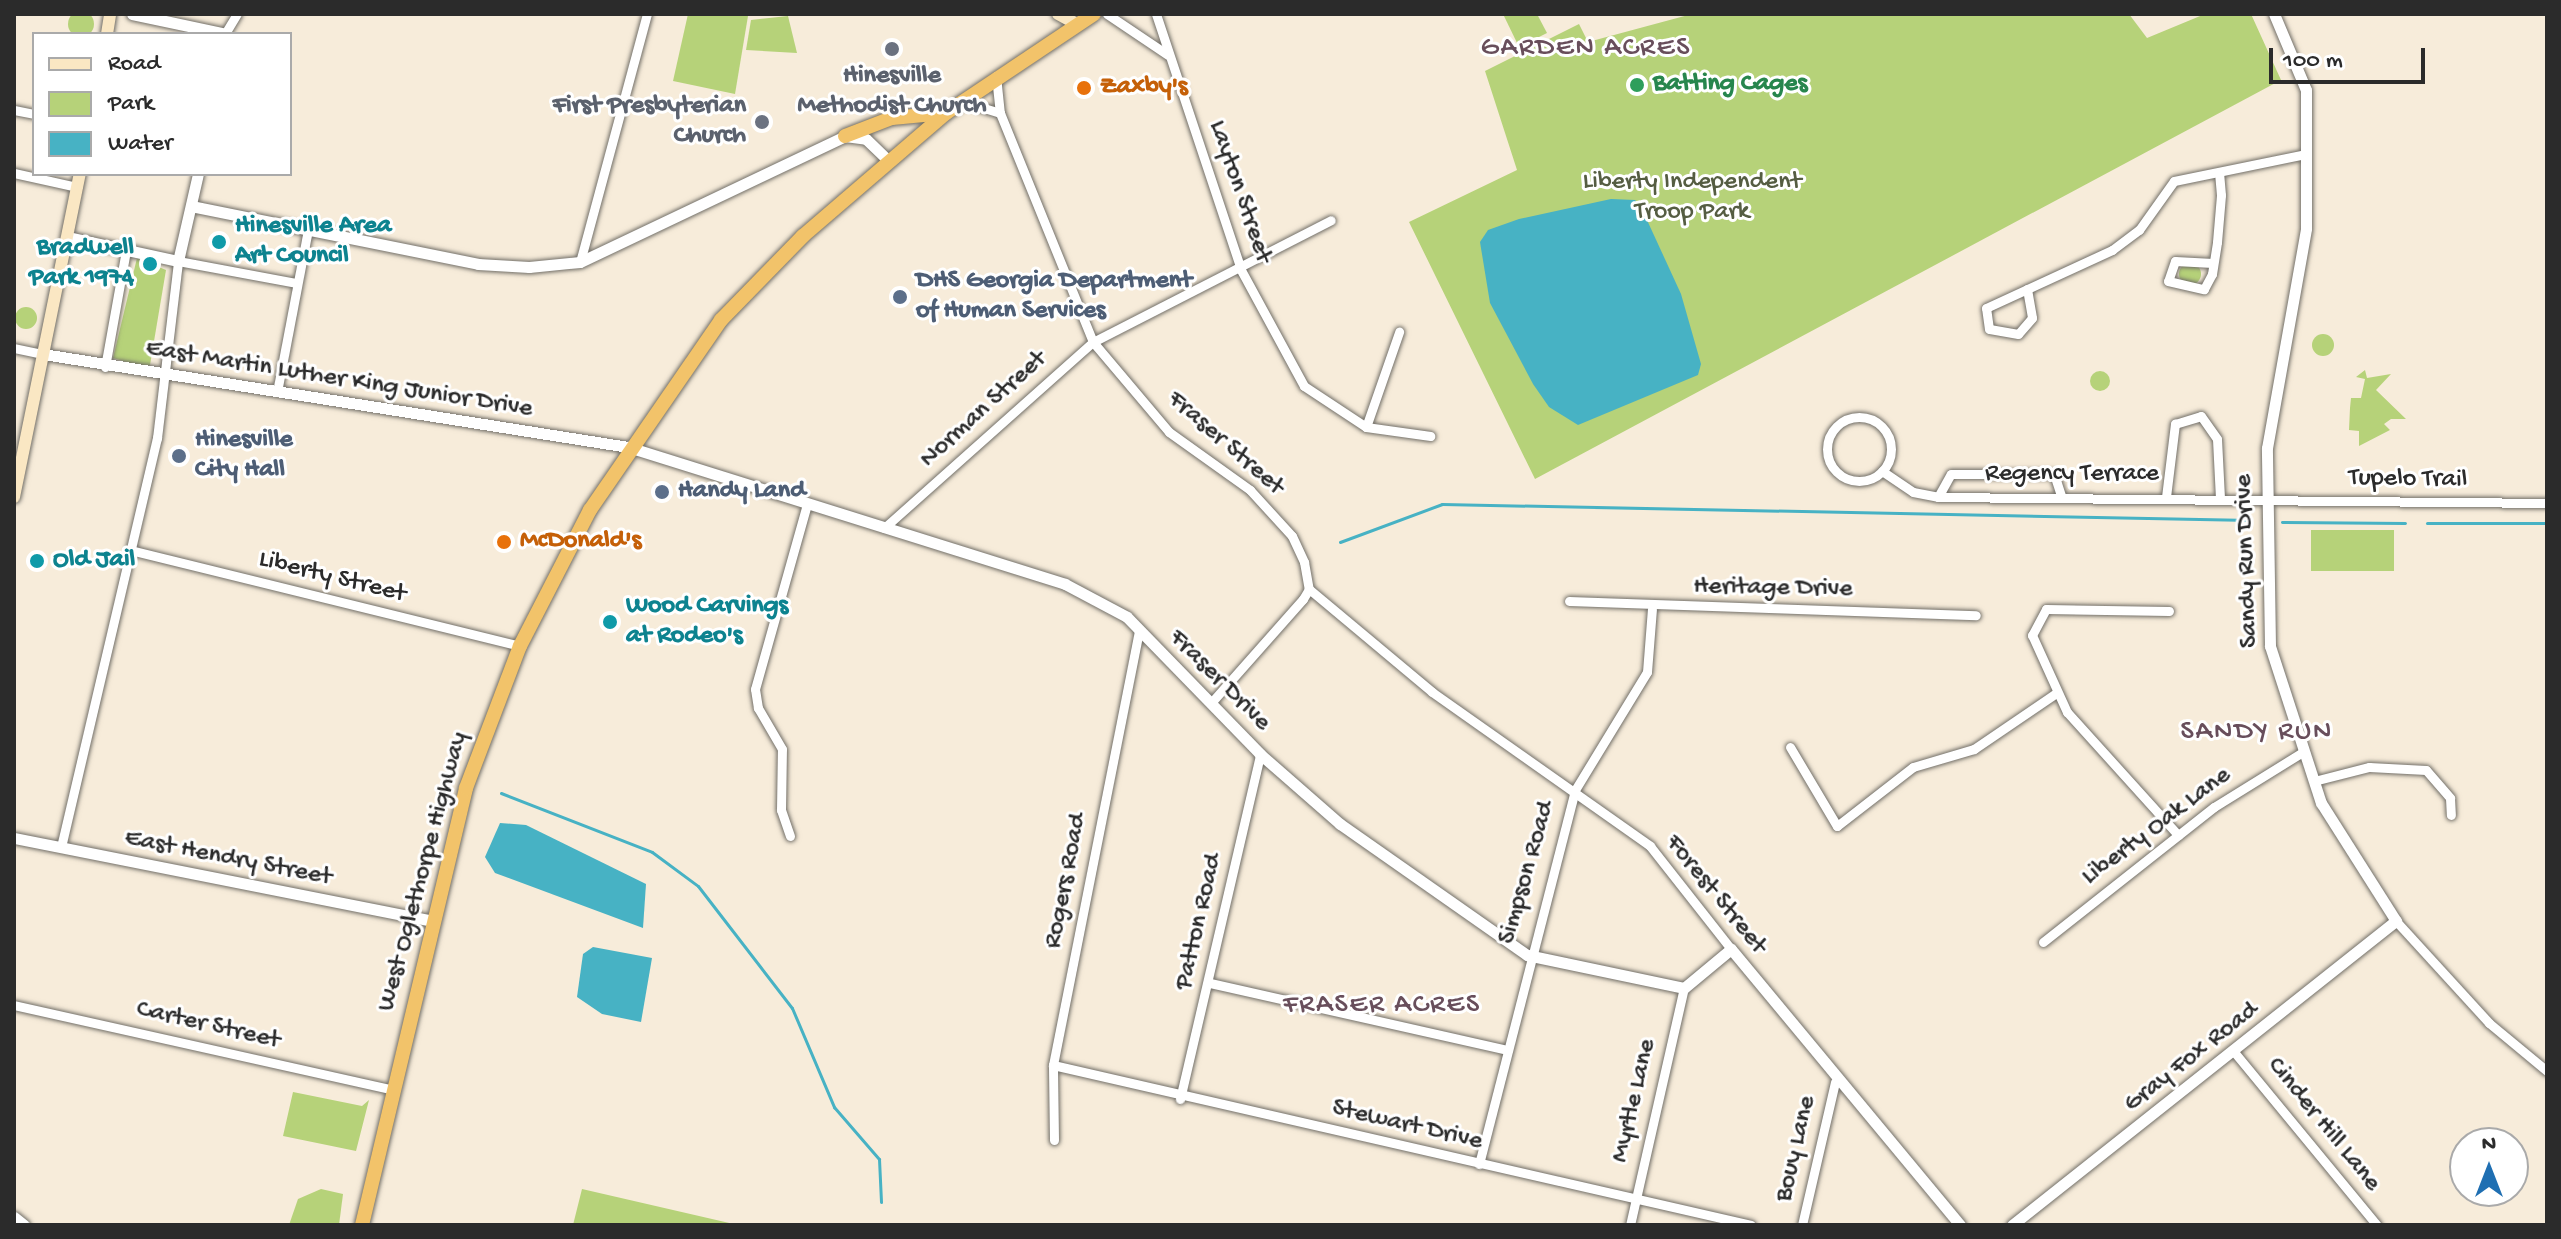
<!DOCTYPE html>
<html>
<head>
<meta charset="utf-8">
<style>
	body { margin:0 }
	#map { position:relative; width:2561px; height:1239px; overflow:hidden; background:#f7ecda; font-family:"Gochi Hand",sans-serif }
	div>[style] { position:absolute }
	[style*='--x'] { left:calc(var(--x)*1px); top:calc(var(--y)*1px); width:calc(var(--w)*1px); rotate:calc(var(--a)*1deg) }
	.green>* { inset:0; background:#b6d279; transform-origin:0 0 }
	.round { border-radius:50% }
	.water>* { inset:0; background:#47b2c4 }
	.stream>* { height:3px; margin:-1.5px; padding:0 1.5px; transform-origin:1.5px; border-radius:1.5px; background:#47b2c4 }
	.roads { filter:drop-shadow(0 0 2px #726f68) drop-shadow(0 0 2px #726f68) }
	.minor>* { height:9px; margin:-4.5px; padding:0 4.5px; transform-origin:4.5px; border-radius:4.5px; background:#fff }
	.minor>.ring { margin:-4.5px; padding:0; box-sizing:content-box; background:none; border:9px solid #fff; border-radius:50% }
	.tertiary>* { height:11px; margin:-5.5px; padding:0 5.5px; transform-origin:5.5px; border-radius:5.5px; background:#fff }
	.secondary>* { height:12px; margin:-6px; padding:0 6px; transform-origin:6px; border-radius:6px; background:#fae7c3 }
	.trunk>* { height:14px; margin:-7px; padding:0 7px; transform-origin:7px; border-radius:7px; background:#f2c36a }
	.dots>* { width:22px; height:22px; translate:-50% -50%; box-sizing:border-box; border:4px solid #fff; border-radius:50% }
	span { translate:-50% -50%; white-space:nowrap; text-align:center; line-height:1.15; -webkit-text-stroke:6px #fff; paint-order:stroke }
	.worship-label { font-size:26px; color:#5b616d; font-weight:700 }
	.right { translate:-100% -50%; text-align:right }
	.leisure-label { font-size:26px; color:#27864d; font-weight:700 }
	.left { translate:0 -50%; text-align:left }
	.food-label { font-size:26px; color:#c56008; font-weight:700 }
	.park-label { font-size:26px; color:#555d42 }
	.street-label { font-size:26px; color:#2b2b2b }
	.culture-label { font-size:26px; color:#0d838f; font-weight:700 }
	.service-label { font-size:26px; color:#4e5e75; font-weight:700 }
	.neighbourhood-label { font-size:28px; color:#684e5b; letter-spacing:2px }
	.frame { position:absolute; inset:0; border:16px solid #2b2b2b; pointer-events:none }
	.legend { position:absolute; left:32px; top:32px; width:260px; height:144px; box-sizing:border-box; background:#fff; border:2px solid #aaa; margin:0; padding:10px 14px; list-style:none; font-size:24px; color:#2b2b2b }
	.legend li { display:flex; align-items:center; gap:16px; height:40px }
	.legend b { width:40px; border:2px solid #aaa }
	.north { position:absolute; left:2449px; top:1127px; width:80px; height:80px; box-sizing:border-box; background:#fff; border:2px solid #aaa; border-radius:50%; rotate:0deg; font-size:22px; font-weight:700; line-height:32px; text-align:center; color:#2b2b2b }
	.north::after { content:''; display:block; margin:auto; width:28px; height:36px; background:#1f6fb2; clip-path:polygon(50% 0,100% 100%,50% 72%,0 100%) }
	.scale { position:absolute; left:2269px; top:48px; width:156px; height:36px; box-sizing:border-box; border:4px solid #2b2b2b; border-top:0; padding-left:10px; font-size:24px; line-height:28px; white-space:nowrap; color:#2b2b2b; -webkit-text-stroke:6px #fff; paint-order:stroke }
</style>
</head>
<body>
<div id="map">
	<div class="green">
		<div class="round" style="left:68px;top:11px;width:26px;height:26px"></div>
		<div style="clip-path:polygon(688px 14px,748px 16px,735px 94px,673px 81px)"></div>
		<div style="clip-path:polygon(1503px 14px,1537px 14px,1547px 33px,1519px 47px)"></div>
		<div style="clip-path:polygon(1692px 14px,2129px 14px,2147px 38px,2205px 14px,2251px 14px,2281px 80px,1535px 479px,1409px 222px,1517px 170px,1485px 71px,1579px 24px,1588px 42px)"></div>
		<div style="clip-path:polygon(788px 16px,797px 53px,746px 50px,751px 20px)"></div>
		<div style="clip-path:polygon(137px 258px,166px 270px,150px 365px,143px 367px,113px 358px)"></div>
		<div class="round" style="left:2179px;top:263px;width:22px;height:22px"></div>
		<div class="round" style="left:15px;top:307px;width:22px;height:22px"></div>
		<div class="round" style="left:2312px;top:334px;width:22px;height:22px"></div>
		<div style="clip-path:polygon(2365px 370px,2367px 378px,2391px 374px,2376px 390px,2406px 419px,2391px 419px,2384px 424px,2390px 430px,2359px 446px,2359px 431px,2349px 430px,2350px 408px,2351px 398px,2361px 398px,2365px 379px,2356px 377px)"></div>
		<div class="round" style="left:2090px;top:371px;width:20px;height:20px"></div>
		<div style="left:2311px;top:530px;width:83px;height:41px"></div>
		<div style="clip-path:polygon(293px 1092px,362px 1106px,369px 1100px,356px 1151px,283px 1136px)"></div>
		<div style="clip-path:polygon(321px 1189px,343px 1194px,339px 1225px,289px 1225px,298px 1199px)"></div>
		<div style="clip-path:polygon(582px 1189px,738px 1225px,573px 1225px)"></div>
	</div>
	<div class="water">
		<div style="clip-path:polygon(1611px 199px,1635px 200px,1641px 207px,1681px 294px,1701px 364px,1698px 375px,1578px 425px,1549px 407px,1533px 384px,1490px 303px,1480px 242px,1488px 230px,1519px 219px)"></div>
		<div style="clip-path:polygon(500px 823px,526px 825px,646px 884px,643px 928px,495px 873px,485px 857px)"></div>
		<div style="clip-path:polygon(593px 947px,652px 958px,641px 1022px,602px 1014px,577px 997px,583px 954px)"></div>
	</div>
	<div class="stream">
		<div style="--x:2282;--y:522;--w:123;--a:0.5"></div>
		<div style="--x:2427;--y:523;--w:120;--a:0"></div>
		<div style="--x:1340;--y:542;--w:109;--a:-20.4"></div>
		<div style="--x:1442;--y:504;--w:809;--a:1.13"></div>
		<div style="--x:501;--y:793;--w:162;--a:21.3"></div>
		<div style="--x:652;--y:852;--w:57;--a:36.5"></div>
		<div style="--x:698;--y:886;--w:154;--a:52.4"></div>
		<div style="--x:792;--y:1008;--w:108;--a:67"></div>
		<div style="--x:834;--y:1107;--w:69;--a:49.1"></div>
		<div style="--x:879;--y:1159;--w:43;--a:87.3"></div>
	</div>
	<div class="roads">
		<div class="minor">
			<div style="--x:1107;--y:14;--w:73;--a:33.9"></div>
			<div style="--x:1156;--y:14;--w:270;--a:71.6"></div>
			<div style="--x:1241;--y:270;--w:132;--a:61.5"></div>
			<div style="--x:1304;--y:386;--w:74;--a:33.5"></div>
			<div style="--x:1366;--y:427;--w:65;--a:8"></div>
			<div style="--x:226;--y:32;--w:21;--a:-59"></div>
			<div style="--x:996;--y:76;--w:37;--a:84"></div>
			<div style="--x:1000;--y:113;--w:247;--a:67.9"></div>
			<div style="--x:1093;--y:342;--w:118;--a:49.8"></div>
			<div style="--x:1169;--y:432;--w:100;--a:35.6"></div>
			<div style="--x:1250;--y:490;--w:62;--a:47.6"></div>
			<div style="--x:1292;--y:536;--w:29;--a:65"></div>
			<div style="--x:1304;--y:562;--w:27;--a:80"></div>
			<div style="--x:1309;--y:589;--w:12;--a:121"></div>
			<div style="--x:1303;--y:599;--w:139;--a:131.5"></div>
			<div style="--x:961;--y:101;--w:41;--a:17.1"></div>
			<div style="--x:14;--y:110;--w:20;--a:11"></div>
			<div style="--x:14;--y:173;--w:65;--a:12.5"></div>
			<div style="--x:580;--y:262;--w:257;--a:-74.9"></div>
			<div style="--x:2213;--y:263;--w:38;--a:-177"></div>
			<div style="--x:2175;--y:261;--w:21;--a:109"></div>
			<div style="--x:2168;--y:281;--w:37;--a:13"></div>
			<div style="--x:2204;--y:289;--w:17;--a:-62"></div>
			<div style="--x:2212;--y:274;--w:32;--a:-81"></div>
			<div style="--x:2217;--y:242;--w:47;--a:-85.1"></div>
			<div style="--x:2221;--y:195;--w:23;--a:-95"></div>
			<div style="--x:2027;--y:289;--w:29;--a:80"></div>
			<div style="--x:2032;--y:318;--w:21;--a:131"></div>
			<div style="--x:2018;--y:334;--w:29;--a:-170"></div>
			<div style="--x:1989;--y:329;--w:21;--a:-98"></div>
			<div style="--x:1986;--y:308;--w:139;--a:-24.7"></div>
			<div style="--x:2112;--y:250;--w:34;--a:-37"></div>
			<div style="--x:2139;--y:230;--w:60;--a:-54.5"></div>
			<div style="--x:2174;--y:181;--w:135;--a:-11.6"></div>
			<div style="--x:14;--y:348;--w:30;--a:12"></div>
			<div style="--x:105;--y:367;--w:119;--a:-79.8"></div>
			<div style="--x:277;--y:392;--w:166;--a:-79.2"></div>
			<div class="ring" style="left:1827px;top:417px;width:55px;height:55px"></div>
			<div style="--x:1366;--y:427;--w:101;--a:-70.8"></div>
			<div style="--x:1882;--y:471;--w:37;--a:34"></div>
			<div style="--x:1913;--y:492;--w:25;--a:11"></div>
			<div style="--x:1938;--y:497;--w:609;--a:0.56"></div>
			<div style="--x:1938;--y:497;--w:26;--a:-61"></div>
			<div style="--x:1951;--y:474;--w:103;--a:0"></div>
			<div style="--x:2054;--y:474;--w:22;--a:72"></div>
			<div style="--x:2166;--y:497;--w:74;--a:-83"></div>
			<div style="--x:2175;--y:424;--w:27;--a:-17"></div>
			<div style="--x:2201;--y:416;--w:28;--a:55"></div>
			<div style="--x:2217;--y:439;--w:60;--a:87.1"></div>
			<div style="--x:884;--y:528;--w:280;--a:-41.7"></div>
			<div style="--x:1093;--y:342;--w:267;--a:-27.1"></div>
			<div style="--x:134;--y:551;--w:398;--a:13.8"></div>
			<div style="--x:1309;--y:589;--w:160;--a:39.9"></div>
			<div style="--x:1432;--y:692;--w:267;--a:35.2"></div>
			<div style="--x:1650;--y:846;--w:131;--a:51.8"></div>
			<div style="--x:1569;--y:601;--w:407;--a:2"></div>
			<div style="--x:2169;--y:611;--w:123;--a:-179.1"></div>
			<div style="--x:2046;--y:609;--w:30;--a:118"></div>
			<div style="--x:2032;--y:635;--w:85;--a:65.6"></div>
			<div style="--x:2067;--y:712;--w:166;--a:47.9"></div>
			<div style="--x:1790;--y:747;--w:92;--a:59.3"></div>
			<div style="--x:1837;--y:826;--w:96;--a:-37.8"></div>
			<div style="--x:1913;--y:767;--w:64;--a:-16.4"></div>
			<div style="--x:1974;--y:749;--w:99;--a:-34.3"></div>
			<div style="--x:2314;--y:781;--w:57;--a:-14.3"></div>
			<div style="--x:2369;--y:767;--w:57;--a:3"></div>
			<div style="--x:2426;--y:770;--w:37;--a:49"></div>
			<div style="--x:2450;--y:798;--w:17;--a:87"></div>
			<div style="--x:790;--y:836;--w:28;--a:-109"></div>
			<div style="--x:781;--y:810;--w:61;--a:-89.1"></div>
			<div style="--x:782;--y:749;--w:48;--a:-120.3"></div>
			<div style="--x:758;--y:708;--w:19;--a:-99"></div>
			<div style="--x:755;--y:689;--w:192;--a:-74.3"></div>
			<div style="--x:61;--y:847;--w:420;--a:-76.8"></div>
			<div style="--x:157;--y:438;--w:178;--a:-83.2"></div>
			<div style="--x:178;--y:261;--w:121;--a:10.5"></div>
			<div style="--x:2396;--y:921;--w:138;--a:47.6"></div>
			<div style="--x:2489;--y:1023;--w:75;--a:39.6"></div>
			<div style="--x:2043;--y:942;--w:218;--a:-38.3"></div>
			<div style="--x:2214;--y:807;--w:102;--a:-31.8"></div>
			<div style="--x:1210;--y:983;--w:301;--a:12.7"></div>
			<div style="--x:14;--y:1005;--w:388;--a:12.6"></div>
			<div style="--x:2235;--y:1053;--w:223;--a:50.5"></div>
			<div style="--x:1053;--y:1065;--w:716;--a:12.91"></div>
			<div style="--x:1180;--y:1099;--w:354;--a:-76.9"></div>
			<div style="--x:1054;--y:1140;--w:75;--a:-90.8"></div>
			<div style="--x:1053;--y:1065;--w:442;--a:-78.8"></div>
			<div style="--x:1479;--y:1164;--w:386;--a:-75.6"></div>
			<div style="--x:1575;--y:790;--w:138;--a:-58.6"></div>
			<div style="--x:1647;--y:672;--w:63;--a:-85.5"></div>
			<div style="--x:1630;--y:1225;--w:243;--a:-77.2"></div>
			<div style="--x:1802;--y:1225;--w:147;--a:-77"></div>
		</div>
		<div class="tertiary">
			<div style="--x:132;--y:14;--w:96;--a:12"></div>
			<div style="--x:191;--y:206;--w:293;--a:11.4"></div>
			<div style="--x:478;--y:264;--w:51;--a:3.4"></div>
			<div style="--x:529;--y:267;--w:51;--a:-5.6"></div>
			<div style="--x:580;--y:262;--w:293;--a:-25.4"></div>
			<div style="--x:845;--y:136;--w:21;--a:8"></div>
			<div style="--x:866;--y:139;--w:29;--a:44"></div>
			<div style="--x:67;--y:237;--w:114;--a:12.2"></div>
			<div style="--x:178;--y:261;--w:89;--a:-77.1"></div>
			<div style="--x:43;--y:354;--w:592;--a:9.03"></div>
			<div style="--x:628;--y:447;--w:458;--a:17.4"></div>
			<div style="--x:1065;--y:584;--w:70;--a:28"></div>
			<div style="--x:1127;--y:617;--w:191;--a:45.8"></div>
			<div style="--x:1260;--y:754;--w:106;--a:41.2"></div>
			<div style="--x:1340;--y:824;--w:228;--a:35"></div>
			<div style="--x:1527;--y:955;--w:160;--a:11.9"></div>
			<div style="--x:1684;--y:988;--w:61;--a:-39.7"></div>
			<div style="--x:1731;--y:949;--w:359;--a:50.3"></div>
			<div style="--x:14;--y:838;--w:427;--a:11.2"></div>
			<div style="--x:14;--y:1217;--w:13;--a:39"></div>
			<div style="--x:2012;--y:1225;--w:490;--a:-38.4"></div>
			<div style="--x:2396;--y:921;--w:140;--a:-122.4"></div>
			<div style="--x:2321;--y:803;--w:165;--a:-108"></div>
			<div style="--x:2270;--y:646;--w:198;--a:-90.9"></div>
			<div style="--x:2267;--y:448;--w:223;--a:-79.9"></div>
			<div style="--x:2306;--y:228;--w:138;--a:-90"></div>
			<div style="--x:2306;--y:90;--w:82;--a:-112.8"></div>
		</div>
		<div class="secondary">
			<div style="--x:1058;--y:14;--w:21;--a:28"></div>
			<div style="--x:107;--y:34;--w:20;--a:-81"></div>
			<div style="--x:14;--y:497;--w:330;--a:-78.5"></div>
		</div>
		<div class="trunk">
			<div style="--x:845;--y:136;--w:50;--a:-21"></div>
			<div style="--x:892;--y:118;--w:53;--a:-5.4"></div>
			<div style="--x:362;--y:1225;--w:449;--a:-76.6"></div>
			<div style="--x:466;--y:788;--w:152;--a:-69.2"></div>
			<div style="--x:520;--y:646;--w:153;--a:-62.8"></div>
			<div style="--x:590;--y:510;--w:231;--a:-55.4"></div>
			<div style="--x:721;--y:320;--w:117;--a:-45.7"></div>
			<div style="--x:803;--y:236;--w:189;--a:-40.7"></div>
			<div style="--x:946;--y:113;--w:178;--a:-33.8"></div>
		</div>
	</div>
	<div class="dots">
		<div style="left:892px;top:49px;background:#6b7280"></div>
		<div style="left:1637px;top:85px;background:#2e9e5b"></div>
		<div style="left:1084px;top:88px;background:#e8710a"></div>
		<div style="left:762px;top:122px;background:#6b7280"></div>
		<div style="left:219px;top:242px;background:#0f9aa8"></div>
		<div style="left:150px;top:264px;background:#0f9aa8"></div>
		<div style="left:900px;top:297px;background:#5c6f8a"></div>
		<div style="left:179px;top:456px;background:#5c6f8a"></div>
		<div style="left:662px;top:492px;background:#5c6f8a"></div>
		<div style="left:504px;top:542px;background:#e8710a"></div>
		<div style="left:37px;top:561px;background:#0f9aa8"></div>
		<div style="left:610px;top:622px;background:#0f9aa8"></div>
	</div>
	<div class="worship-label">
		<span style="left:892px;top:92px">Hinesville<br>Methodist Church</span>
		<span class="right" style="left:746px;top:122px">First Presbyterian<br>Church</span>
	</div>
	<div class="leisure-label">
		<span class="left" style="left:1653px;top:85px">Batting Cages</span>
	</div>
	<div class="food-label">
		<span class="left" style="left:1100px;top:88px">Zaxby's</span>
		<span class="left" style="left:520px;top:542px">McDonald's</span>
	</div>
	<div class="park-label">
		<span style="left:1692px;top:198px">Liberty Independent<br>Troop Park</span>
	</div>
	<div class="street-label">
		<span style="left:1239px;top:192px;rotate:71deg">Layton Street</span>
		<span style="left:339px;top:380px;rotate:9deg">East Martin Luther King Junior Drive</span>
		<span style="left:984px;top:410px;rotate:-42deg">Norman Street</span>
		<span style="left:1225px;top:444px;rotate:41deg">Fraser Street</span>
		<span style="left:2072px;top:475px">Regency Terrace</span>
		<span style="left:2408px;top:480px;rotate:1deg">Tupelo Trail</span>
		<span style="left:2248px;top:561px;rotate:-92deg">Sandy Run Drive</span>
		<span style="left:332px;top:578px;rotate:14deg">Liberty Street</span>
		<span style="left:1773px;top:589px;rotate:1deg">Heritage Drive</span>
		<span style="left:1219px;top:681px;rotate:45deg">Fraser Drive</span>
		<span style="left:2157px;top:827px;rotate:-37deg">Liberty Oak Lane</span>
		<span style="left:228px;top:859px;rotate:11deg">East Hendry Street</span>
		<span style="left:424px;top:872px;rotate:-75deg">West Oglethorpe Highway</span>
		<span style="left:1528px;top:873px;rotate:-74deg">Simpson Road</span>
		<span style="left:1067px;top:881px;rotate:-79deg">Rogers Road</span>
		<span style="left:1715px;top:895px;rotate:51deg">Forest Street</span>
		<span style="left:1200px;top:922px;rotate:-77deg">Patton Road</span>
		<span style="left:208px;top:1026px;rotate:13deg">Carter Street</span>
		<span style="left:2192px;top:1058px;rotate:-38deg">Gray Fox Road</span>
		<span style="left:1635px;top:1101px;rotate:-77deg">Myrtle Lane</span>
		<span style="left:2323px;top:1125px;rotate:51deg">Cinder Hill Lane</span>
		<span style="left:1407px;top:1126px;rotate:13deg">Stewart Drive</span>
		<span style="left:1797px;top:1149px;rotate:-77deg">Bouy Lane</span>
	</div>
	<div class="culture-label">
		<span class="left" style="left:235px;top:242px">Hinesville Area<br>Art Council</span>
		<span class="right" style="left:134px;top:264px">Bradwell<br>Park 1974</span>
		<span class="left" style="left:53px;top:561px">Old Jail</span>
		<span class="left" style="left:626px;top:622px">Wood Carvings<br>at Rodeo's</span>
	</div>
	<div class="service-label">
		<span class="left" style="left:916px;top:297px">DHS Georgia Department<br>of Human Services</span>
		<span class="left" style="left:195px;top:456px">Hinesville<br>City Hall</span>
		<span class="left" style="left:678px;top:492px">Handy Land</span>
	</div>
	<div class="neighbourhood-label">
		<span style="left:1586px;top:49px">GARDEN ACRES</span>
		<span style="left:2257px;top:733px">SANDY RUN</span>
		<span style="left:1382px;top:1006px">FRASER ACRES</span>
	</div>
	<div class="frame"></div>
	<ul class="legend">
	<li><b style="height:10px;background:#fae7c3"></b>Road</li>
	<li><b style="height:22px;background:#b6d279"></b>Park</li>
	<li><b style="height:22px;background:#47b2c4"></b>Water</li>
	</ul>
	<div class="north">N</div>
	<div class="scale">100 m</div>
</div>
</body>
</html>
